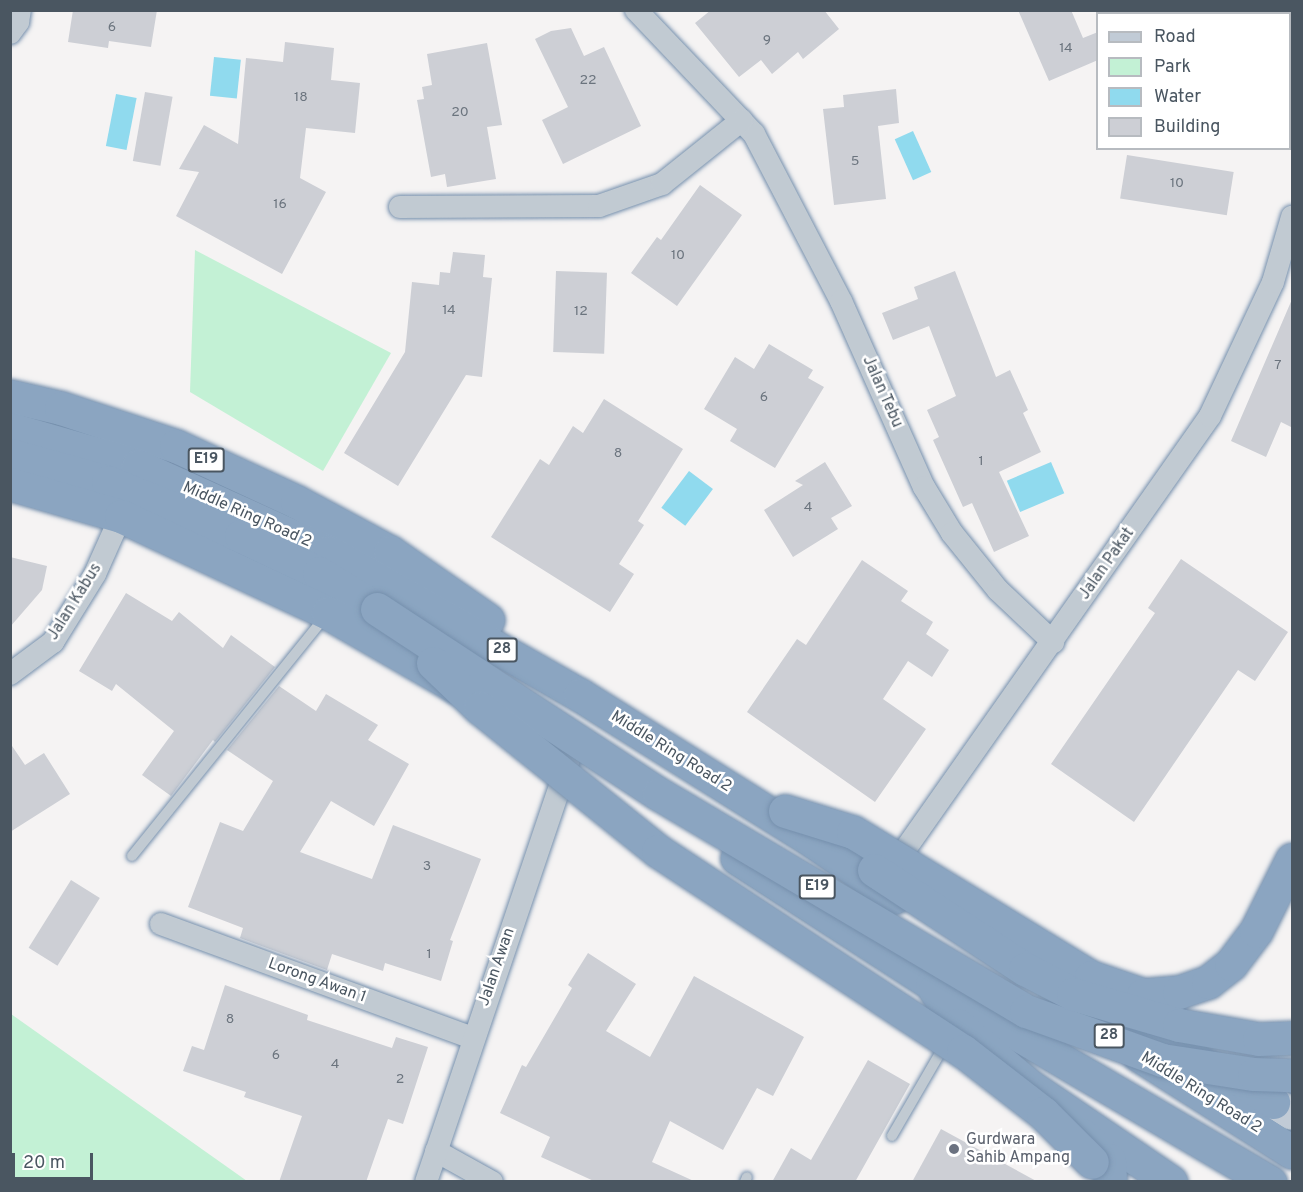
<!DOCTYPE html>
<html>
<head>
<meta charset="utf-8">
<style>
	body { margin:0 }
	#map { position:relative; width:1303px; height:1192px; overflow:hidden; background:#f5f3f3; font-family:Overpass,sans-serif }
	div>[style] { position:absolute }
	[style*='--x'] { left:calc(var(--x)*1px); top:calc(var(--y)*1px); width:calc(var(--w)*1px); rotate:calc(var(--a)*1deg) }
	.green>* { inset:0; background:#c3f1d5 }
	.water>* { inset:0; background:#90daee; transform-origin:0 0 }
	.building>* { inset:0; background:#cdcfd5; transform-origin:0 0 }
	.roads { filter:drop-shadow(0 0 2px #7690ad) drop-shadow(0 0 2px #7690ad) }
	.lane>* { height:10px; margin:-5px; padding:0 5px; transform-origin:5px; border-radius:5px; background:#c1cad2 }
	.street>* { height:22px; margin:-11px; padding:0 11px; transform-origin:11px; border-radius:11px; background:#c1cad2 }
	.secondary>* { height:32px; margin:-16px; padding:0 16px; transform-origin:16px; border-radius:16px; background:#c1cbd6 }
	.highway>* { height:33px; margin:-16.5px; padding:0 16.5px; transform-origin:16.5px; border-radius:16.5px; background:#8ba5c1 }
	.bridges { filter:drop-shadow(0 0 2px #7690ad) drop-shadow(0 0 2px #7690ad) }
	.highway-bridge>* { height:33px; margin:-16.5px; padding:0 16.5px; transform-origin:16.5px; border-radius:16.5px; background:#8ba5c1 }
	.dots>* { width:16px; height:16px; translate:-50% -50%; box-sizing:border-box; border:3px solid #fff; border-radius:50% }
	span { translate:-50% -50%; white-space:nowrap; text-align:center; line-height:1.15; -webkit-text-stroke:5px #fff; paint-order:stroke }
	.number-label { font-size:14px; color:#6b747e }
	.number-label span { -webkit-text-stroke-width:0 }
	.shield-label span { padding:2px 4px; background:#fff; border:2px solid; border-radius:4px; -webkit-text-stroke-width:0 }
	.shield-label { font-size:15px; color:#4a5661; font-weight:700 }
	.street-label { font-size:16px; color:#4a5661 }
	.worship-label { font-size:16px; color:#5b616d }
	.left { translate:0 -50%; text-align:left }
	.frame { position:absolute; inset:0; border:12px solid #4a5661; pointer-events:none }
	.legend { position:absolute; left:1096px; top:12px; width:195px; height:138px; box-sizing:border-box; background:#fff; border:2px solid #b7bbc0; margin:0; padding:8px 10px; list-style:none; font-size:18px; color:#4a5661 }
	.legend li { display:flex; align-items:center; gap:12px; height:30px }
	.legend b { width:30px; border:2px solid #b7bbc0 }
	.scale { position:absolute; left:12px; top:1153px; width:81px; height:27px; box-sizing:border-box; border:3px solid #4a5661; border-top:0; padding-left:8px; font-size:18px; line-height:21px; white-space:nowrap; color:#4a5661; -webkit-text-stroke:4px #fff; paint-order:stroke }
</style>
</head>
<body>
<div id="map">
	<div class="green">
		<div style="clip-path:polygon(195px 250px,391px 353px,323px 471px,190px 392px)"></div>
		<div style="clip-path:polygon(11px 1014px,247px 1181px,11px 1181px)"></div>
	</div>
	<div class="water">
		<div style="left:214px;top:57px;width:27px;height:39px;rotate:6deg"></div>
		<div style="left:116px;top:94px;width:21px;height:53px;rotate:11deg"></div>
		<div style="left:913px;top:131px;width:45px;height:20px;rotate:66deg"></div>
		<div style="left:1051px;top:462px;width:34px;height:48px;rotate:67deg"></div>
		<div style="left:689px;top:471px;width:30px;height:46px;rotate:37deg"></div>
	</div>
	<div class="building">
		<div style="clip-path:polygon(73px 10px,157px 10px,151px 47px,109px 41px,108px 48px,68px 42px)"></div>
		<div style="clip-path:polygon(711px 10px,824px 10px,839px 29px,803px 59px,798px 52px,772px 74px,761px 60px,739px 77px,695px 23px)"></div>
		<div style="clip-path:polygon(1018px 10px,1071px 10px,1083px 38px,1098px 32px,1098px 60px,1049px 81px)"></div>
		<div style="clip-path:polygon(571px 28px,584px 56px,604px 47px,641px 126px,563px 164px,542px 120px,568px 107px,535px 39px,551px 31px)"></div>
		<div style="clip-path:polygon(285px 42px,334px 48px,331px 80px,360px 83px,355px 133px,306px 128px,300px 178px,326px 192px,282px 274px,176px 216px,199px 172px,179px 169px,204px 125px,238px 144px,246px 58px,283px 62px)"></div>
		<div style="clip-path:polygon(487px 43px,502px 125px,487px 127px,496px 179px,447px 187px,445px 174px,431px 177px,417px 100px,424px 99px,422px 87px,432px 85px,427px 54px)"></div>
		<div style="clip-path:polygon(896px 89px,899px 123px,878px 126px,886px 199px,834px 205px,823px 109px,844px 107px,843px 95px)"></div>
		<div style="left:145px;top:92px;width:28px;height:70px;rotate:10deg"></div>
		<div style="left:1127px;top:155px;width:108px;height:44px;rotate:9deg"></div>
		<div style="clip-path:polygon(700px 185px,742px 215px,677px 306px,631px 273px,657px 237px,661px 240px)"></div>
		<div style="clip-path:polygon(453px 252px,485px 255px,483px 277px,492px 278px,482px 377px,466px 375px,398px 486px,344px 453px,405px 352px,412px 282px,439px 285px,440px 272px,450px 273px)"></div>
		<div style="left:556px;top:271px;width:51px;height:81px;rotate:2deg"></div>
		<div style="clip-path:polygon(955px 271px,996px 377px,1010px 370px,1028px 410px,1023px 413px,1041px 452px,999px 472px,1029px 536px,994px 552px,972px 503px,963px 507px,933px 440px,939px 437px,927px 410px,956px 396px,929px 326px,893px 340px,882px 313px,918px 299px,914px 287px)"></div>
		<div style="clip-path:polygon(1293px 297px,1293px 428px,1281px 422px,1266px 457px,1231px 441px)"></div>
		<div style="clip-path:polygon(769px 344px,813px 370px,808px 378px,824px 387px,775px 468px,730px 441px,737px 429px,704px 409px,735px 357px,754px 369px)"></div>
		<div style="clip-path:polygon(604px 399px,683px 449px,638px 521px,644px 525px,619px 564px,634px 574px,610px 612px,491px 537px,540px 459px,549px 465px,573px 426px,583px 433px)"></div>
		<div style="clip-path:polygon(825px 462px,852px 506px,831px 518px,838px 529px,793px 557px,764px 510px,803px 485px,795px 481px)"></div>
		<div style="clip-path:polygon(10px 557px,47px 566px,42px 590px,10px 627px)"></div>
		<div style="clip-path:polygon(1181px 559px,1288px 632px,1255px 681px,1238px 670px,1134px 822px,1051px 764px,1155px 613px,1148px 608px)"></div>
		<div style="clip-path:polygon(862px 560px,908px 591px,901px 601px,933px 622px,926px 634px,949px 650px,932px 677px,908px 661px,883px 699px,926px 729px,875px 802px,747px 712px,797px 639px,806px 645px)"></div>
		<div style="clip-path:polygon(126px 593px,172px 621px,179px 612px,223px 648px,231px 635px,275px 667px,215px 742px,213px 740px,171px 796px,142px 775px,174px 731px,116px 684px,112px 691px,79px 671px)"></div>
		<div style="clip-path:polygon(279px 686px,316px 711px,326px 694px,378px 725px,368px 740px,409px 764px,374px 826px,331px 801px,300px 852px,372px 879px,393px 825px,481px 859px,450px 940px,453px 941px,441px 981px,385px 963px,383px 971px,332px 954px,327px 970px,240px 938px,243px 928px,188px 907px,220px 822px,243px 831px,273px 781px,227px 750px)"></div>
		<div style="clip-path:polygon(10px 743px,25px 765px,44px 753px,70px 794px,10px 832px)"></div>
		<div style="left:71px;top:880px;width:34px;height:80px;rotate:32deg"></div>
		<div style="clip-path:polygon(588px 953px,636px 984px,606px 1031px,650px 1057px,694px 976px,804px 1037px,773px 1096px,757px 1088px,723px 1150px,670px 1121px,652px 1162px,696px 1182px,596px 1182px,541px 1157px,550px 1137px,500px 1113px,522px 1065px,526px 1067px,572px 988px,568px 985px)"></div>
		<div style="clip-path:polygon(225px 985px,308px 1015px,307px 1020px,392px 1048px,396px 1037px,428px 1047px,403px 1124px,388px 1119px,366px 1182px,279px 1182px,302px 1116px,244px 1097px,246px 1092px,183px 1071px,192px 1046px,204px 1050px)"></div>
		<div style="clip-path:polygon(868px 1060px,910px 1084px,855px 1182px,772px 1182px,791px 1148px,811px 1160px)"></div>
		<div style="clip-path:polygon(941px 1129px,1038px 1182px,912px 1182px)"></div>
	</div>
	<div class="roads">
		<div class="lane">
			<div style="--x:132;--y:856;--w:309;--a:-51.1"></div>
			<div style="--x:892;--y:1136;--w:108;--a:-59.9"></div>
			<div style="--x:745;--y:1182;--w:5;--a:-68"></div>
		</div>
		<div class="street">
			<div style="--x:636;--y:10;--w:171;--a:46.4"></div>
			<div style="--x:754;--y:134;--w:188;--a:62.5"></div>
			<div style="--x:841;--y:301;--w:204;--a:66"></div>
			<div style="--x:924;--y:487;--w:54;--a:58.7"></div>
			<div style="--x:952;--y:533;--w:73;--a:51.1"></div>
			<div style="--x:998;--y:590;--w:76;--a:43.4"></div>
			<div style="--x:10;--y:33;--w:14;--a:-54"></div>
			<div style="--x:18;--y:22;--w:12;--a:-81"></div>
			<div style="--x:400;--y:207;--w:199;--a:-0.3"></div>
			<div style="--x:599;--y:206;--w:67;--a:-19.2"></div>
			<div style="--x:662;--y:184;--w:102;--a:-38.7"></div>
			<div style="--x:10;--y:674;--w:54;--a:-36.7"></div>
			<div style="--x:53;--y:642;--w:80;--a:-58.3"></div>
			<div style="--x:95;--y:574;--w:64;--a:-65.9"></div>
			<div style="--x:890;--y:871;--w:556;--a:-54.88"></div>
			<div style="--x:1210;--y:416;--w:148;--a:-64.8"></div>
			<div style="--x:1273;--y:282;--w:68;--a:-73.7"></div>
			<div style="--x:161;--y:924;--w:332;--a:20.1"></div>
			<div style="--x:436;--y:1151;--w:64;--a:29"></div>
			<div style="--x:426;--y:1182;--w:452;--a:-71.3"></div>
		</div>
		<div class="secondary">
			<div style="--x:1273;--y:1102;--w:22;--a:32"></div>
		</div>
		<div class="highway">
			<div style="--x:10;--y:396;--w:52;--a:13.2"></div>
			<div style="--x:61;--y:408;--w:121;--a:18.3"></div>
			<div style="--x:176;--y:446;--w:133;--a:24.8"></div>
			<div style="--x:297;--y:502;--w:106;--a:28.3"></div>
			<div style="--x:390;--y:552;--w:119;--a:34.8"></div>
			<div style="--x:10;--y:429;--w:133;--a:16.1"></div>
			<div style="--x:138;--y:466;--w:209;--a:24.4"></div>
			<div style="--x:328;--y:552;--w:290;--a:29.6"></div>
			<div style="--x:580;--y:695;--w:273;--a:32.1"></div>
			<div style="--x:811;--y:840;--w:101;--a:34.5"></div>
			<div style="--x:10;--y:455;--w:102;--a:15.4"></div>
			<div style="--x:108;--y:482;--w:144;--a:22.1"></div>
			<div style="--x:241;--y:536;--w:86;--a:25.4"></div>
			<div style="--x:319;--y:573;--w:68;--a:31.8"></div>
			<div style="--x:10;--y:484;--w:116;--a:16.1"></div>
			<div style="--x:121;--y:516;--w:229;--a:25.1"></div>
			<div style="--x:328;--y:613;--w:146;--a:29.9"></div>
			<div style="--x:737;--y:858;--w:232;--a:32.9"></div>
			<div style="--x:932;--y:984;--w:392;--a:30.4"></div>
			<div style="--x:935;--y:990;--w:41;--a:57.8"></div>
			<div style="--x:957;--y:1025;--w:97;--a:40"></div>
			<div style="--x:1031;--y:1087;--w:169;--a:34.2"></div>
			<div style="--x:1115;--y:1011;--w:122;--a:31.2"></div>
			<div style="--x:1219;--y:1074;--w:61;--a:27.4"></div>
			<div style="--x:1139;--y:1055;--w:181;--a:32.4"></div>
			<div style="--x:1082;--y:1135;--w:37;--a:43"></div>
			<div style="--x:1109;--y:1160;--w:22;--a:87"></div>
		</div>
	</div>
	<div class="bridges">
		<div class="highway-bridge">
			<div style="--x:377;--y:609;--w:337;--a:33.3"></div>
			<div style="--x:659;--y:794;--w:426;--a:30.6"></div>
			<div style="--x:1026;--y:1011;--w:145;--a:19.8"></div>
			<div style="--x:1162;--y:1060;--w:93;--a:8.7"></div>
			<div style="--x:1254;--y:1074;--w:38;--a:2"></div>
			<div style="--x:433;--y:663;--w:65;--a:43.8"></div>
			<div style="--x:480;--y:708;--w:228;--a:38.8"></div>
			<div style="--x:658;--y:851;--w:365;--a:33.3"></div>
			<div style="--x:963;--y:1051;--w:101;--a:37.8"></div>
			<div style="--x:1043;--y:1113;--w:69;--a:45"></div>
			<div style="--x:785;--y:811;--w:71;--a:17.2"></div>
			<div style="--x:853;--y:832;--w:279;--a:31.4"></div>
			<div style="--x:1091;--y:977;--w:55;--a:19.1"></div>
			<div style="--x:1143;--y:995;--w:36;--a:-5"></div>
			<div style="--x:1179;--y:992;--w:31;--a:-19"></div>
			<div style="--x:1208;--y:982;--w:29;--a:-38"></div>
			<div style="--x:1231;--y:964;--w:41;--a:-52.9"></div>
			<div style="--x:1256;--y:931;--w:80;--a:-63.4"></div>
			<div style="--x:874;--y:870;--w:181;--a:33.3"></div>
			<div style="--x:1025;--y:969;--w:54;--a:27.5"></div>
			<div style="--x:1073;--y:994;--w:110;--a:16.3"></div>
			<div style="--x:1179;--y:1025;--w:81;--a:9.9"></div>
			<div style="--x:1259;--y:1039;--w:33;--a:-2"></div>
		</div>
	</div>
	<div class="dots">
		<div style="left:954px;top:1149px;background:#6b7280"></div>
	</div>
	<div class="number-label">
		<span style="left:112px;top:28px">6</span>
		<span style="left:767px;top:41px">9</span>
		<span style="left:1066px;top:49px">14</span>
		<span style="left:588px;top:81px">22</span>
		<span style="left:301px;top:98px">18</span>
		<span style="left:460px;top:113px">20</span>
		<span style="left:855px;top:162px">5</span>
		<span style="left:1177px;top:184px">10</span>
		<span style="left:280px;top:205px">16</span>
		<span style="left:678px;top:256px">10</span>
		<span style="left:449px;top:311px">14</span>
		<span style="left:581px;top:312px">12</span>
		<span style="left:1278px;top:366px">7</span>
		<span style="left:764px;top:398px">6</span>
		<span style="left:618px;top:454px">8</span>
		<span style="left:981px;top:462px">1</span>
		<span style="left:808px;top:508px">4</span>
		<span style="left:427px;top:867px">3</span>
		<span style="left:429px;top:955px">1</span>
		<span style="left:230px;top:1020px">8</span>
		<span style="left:276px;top:1056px">6</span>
		<span style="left:335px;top:1065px">4</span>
		<span style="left:400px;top:1080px">2</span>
	</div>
	<div class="shield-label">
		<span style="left:206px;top:460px">E19</span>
		<span style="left:502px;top:650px">28</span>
		<span style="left:817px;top:887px">E19</span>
		<span style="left:1109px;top:1036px">28</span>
	</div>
	<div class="street-label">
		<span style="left:882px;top:392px;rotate:66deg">Jalan Tebu</span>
		<span style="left:247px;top:515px;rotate:24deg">Middle Ring Road 2</span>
		<span style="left:1107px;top:564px;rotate:-55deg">Jalan Pakat</span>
		<span style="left:75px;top:602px;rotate:-58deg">Jalan Kabus</span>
		<span style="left:671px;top:752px;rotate:32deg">Middle Ring Road 2</span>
		<span style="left:497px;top:967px;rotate:-71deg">Jalan Awan</span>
		<span style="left:317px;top:981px;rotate:20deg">Lorong Awan 1</span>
		<span style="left:1201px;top:1093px;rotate:32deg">Middle Ring Road 2</span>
	</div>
	<div class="worship-label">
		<span class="left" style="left:966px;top:1149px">Gurdwara<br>Sahib Ampang</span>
	</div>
	<div class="frame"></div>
	<ul class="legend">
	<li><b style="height:8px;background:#c1cbd6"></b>Road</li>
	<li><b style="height:16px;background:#c3f1d5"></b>Park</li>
	<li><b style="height:16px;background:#90daee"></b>Water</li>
	<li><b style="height:16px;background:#cdcfd5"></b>Building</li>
	</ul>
	<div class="scale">20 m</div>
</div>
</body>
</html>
